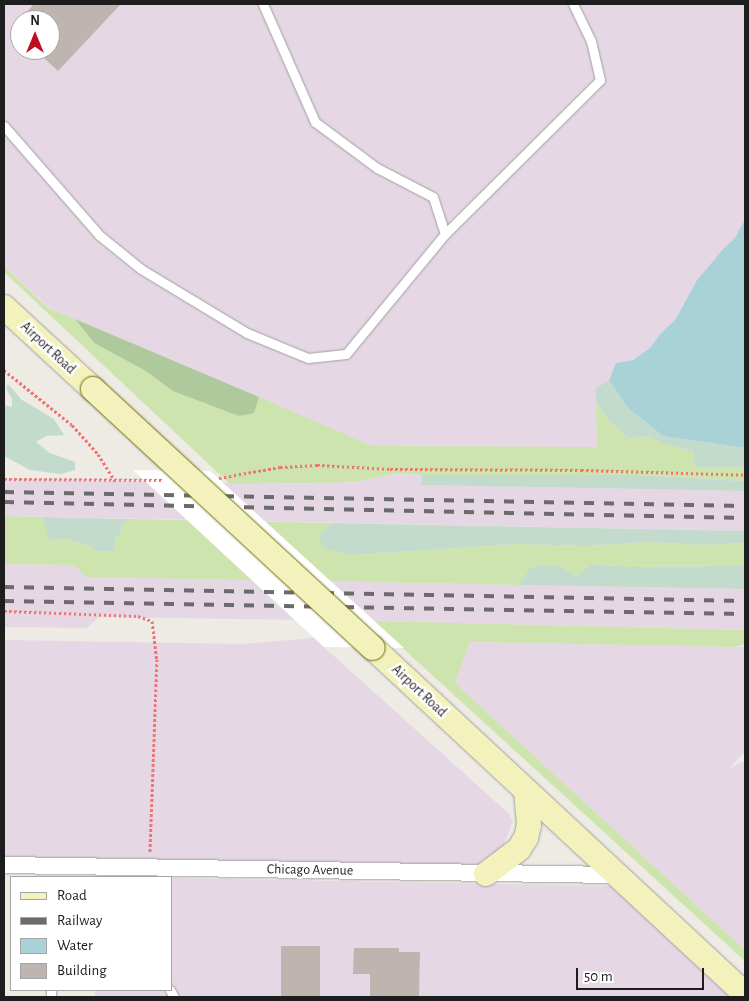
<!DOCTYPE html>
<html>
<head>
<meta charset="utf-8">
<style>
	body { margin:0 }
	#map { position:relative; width:749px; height:1001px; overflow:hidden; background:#eeeae4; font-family:"Alegreya Sans",sans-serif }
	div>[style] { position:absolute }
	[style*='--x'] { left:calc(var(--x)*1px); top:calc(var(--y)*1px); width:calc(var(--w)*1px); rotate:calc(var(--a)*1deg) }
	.industrial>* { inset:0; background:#e6d7e5 }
	.grass>* { inset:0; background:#cee4ae }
	.forest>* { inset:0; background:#aeca9c }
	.wetland>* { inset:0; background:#c2dbcd }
	.water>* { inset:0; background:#a8d2d8 }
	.pier>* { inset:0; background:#fff }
	.building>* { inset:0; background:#beb5b1; transform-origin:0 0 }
	.path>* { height:3px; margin-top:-1.5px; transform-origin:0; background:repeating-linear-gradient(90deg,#ef7574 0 2.5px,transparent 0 5px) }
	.roads { filter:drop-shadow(0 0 1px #a1a1a1) drop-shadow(0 0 1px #a1a1a1) }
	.service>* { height:9px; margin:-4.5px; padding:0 4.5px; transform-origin:4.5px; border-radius:4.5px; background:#fff }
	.minor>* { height:16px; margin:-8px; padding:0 8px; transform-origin:8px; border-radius:8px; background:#fff }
	.secondary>* { height:24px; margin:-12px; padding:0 12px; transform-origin:12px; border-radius:12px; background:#f4f2bc }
	.rail>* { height:4px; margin-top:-2px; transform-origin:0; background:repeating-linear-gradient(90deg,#6b6b6b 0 10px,transparent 0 20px) }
	.bridges { filter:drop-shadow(0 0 1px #6b6c0d) drop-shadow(0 0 1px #6b6c0d) }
	.secondary-bridge>* { height:24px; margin:-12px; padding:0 12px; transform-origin:12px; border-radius:12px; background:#f4f2bc }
	span { translate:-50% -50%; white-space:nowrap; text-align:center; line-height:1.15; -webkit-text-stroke:5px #fff; paint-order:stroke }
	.street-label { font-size:14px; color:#1d1d1d }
	.frame { position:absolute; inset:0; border:5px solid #1d1d1d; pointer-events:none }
	.legend { position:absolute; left:10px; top:876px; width:162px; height:115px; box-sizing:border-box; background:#fff; border:1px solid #a5a5a5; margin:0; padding:6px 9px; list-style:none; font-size:15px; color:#1d1d1d }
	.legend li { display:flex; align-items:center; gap:10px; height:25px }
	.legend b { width:25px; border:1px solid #a5a5a5 }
	.north { position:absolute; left:10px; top:10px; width:50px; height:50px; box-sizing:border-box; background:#fff; border:1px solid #a5a5a5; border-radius:50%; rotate:0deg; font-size:14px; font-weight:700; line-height:20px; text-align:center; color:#1d1d1d }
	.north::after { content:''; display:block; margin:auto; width:18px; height:22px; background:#bc0f20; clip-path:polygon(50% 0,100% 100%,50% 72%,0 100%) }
	.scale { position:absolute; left:576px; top:968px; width:128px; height:22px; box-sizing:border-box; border:2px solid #1d1d1d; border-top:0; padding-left:6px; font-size:15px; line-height:18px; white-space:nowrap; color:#1d1d1d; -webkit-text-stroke:4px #fff; paint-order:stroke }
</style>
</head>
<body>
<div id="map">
	<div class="industrial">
		<div style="clip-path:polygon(evenodd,4px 4px,745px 4px,745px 219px,735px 238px,724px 248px,697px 280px,675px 320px,660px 334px,650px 348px,633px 360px,616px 363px,609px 380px,596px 388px,598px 447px,372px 446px,49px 308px,4px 266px,4px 4px,20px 20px,50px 20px,50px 50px,20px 50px,20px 20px)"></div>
		<div style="clip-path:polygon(399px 473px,422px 475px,422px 485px,745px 491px,745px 531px,4px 516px,4px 479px,293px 484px,360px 481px)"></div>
		<div style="clip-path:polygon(4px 564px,74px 565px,87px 577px,745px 589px,745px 630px,373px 621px,99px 617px,87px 628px,4px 627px)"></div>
		<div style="clip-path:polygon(314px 638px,508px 813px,513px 821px,500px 855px,480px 868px,4px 859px,4px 640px,241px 644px)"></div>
		<div style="clip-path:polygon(470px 642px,745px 647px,745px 751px,730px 768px,745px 761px,745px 950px,455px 683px)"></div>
		<div style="clip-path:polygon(171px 878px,611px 886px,731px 997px,95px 997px,95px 990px,171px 990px)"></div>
	</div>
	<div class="grass">
		<div style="clip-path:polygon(4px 266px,48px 308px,75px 319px,94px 343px,144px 370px,173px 391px,254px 412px,259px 397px,372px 446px,597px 447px,596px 401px,608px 420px,628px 438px,648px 436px,662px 443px,693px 452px,695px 467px,745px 463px,745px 481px,637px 475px,422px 475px,399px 473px,360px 481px,329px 483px,230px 484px,4px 272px)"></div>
		<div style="clip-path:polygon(4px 516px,42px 517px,51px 541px,67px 539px,91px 546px,95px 551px,114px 552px,116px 538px,120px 534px,122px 525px,128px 519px,331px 523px,321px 533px,351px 555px,517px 544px,588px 546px,647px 542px,702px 545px,745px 543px,745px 566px,629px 567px,592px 564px,576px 576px,559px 566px,528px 570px,519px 585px,86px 577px,74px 565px,4px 564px)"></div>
		<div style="clip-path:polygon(373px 621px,745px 630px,745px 644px,735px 647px,470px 642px,455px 683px,745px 950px,745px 961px)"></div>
	</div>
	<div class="forest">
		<div style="clip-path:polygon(75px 319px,259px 397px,254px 413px,239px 416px,173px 391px,144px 370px,94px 343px)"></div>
	</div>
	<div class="wetland">
		<div style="clip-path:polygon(609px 380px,627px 407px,663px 436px,745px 448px,745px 463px,743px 467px,695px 467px,693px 452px,662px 443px,648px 436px,628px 438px,608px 420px,596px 401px,596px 388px)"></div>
		<div style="clip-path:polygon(8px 384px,22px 400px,54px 419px,64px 435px,46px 436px,36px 442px,50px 453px,75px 462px,75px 470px,61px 474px,30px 470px,4px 456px,4px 405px,12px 407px,12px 398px,6px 389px)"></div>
		<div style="clip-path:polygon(422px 475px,637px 475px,745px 481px,745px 491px,421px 485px)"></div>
		<div style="clip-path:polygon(42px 517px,128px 519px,122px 525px,120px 534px,116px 538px,114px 552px,95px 551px,91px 546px,67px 539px,50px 541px)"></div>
		<div style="clip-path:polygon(331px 523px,745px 531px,745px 543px,702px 545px,647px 542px,588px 546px,517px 544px,351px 555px,324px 549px,320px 539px,321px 533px)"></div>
		<div style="clip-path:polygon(592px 564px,629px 567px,745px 566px,745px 589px,519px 585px,528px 570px,537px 565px,559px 566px,576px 576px)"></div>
	</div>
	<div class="water">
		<div style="clip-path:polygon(745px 219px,745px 448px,663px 436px,627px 407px,609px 380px,616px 363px,633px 360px,650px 348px,660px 334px,675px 320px,697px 280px,724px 248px,735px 238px)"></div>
	</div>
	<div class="pier">
		<div style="clip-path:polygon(133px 470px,210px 471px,404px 648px,324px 647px)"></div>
	</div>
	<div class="building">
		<div style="clip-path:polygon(34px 4px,121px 4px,58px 71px,35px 50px,50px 50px,50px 20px,20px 20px,20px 36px,12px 28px)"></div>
		<div style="left:281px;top:946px;width:39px;height:51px"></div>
		<div style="clip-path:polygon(354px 948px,399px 948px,399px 952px,420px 952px,419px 996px,370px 997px,370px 974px,353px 974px)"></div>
	</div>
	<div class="path">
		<div style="--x:4;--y:370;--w:87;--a:39"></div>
		<div style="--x:72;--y:425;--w:39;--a:48"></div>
		<div style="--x:98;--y:454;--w:32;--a:58"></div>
		<div style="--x:219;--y:478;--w:62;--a:-10.2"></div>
		<div style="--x:280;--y:467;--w:37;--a:-3"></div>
		<div style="--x:317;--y:465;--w:73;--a:3.1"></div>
		<div style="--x:390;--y:469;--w:191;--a:0.3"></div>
		<div style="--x:581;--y:470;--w:164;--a:1.7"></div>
		<div style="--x:4;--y:479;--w:159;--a:0.4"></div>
		<div style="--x:4;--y:611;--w:134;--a:2.1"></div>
		<div style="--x:138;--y:616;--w:15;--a:20"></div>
		<div style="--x:152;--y:621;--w:38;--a:83"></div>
		<div style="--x:157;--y:659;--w:193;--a:92.1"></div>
	</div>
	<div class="roads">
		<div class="service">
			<div style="--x:4;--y:126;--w:145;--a:48.9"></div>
			<div style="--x:99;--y:235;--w:54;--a:39"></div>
			<div style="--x:141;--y:269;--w:124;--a:31.1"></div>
			<div style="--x:247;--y:333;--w:66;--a:22.3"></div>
			<div style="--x:308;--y:358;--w:38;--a:-6"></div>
			<div style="--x:346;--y:354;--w:156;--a:-50.5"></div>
			<div style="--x:445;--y:234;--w:39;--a:-108"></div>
			<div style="--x:433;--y:197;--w:63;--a:-152.6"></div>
			<div style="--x:377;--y:168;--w:77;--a:-143.4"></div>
			<div style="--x:315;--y:122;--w:129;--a:-113.8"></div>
			<div style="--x:445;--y:234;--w:218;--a:-44.8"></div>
			<div style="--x:600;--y:80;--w:40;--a:-103"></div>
			<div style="--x:591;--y:41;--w:41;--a:-115.9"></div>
			<div style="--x:170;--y:990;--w:8;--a:60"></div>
			<div style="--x:51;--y:997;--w:7;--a:-90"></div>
		</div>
		<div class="minor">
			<div style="--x:4;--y:865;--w:612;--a:0.94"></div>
		</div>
		<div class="secondary">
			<div style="--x:4;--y:307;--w:121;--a:42.7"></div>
			<div style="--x:373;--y:648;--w:508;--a:42.93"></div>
			<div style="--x:486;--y:874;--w:41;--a:-37.1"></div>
			<div style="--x:519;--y:849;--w:13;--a:-58"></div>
			<div style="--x:526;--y:838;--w:13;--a:-77"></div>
			<div style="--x:529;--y:825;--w:33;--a:-95"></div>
		</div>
	</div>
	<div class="rail">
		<div style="--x:4;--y:492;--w:741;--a:1.08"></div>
		<div style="--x:4;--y:502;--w:741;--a:1.24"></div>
		<div style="--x:4;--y:587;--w:741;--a:1.08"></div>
		<div style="--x:4;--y:601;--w:741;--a:1.01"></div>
	</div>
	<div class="bridges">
		<div class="secondary-bridge">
			<div style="--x:93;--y:389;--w:381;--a:42.8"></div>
		</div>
	</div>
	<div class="street-label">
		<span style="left:48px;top:348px;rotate:43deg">Airport Road</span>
		<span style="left:419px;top:691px;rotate:43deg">Airport Road</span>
		<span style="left:310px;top:870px;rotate:1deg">Chicago Avenue</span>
	</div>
	<div class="frame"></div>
	<ul class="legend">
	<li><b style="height:6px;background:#f4f2bc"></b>Road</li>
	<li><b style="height:6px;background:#6b6b6b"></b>Railway</li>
	<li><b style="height:14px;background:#a8d2d8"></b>Water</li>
	<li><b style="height:14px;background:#beb5b1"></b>Building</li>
	</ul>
	<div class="north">N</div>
	<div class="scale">50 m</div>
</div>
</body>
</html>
